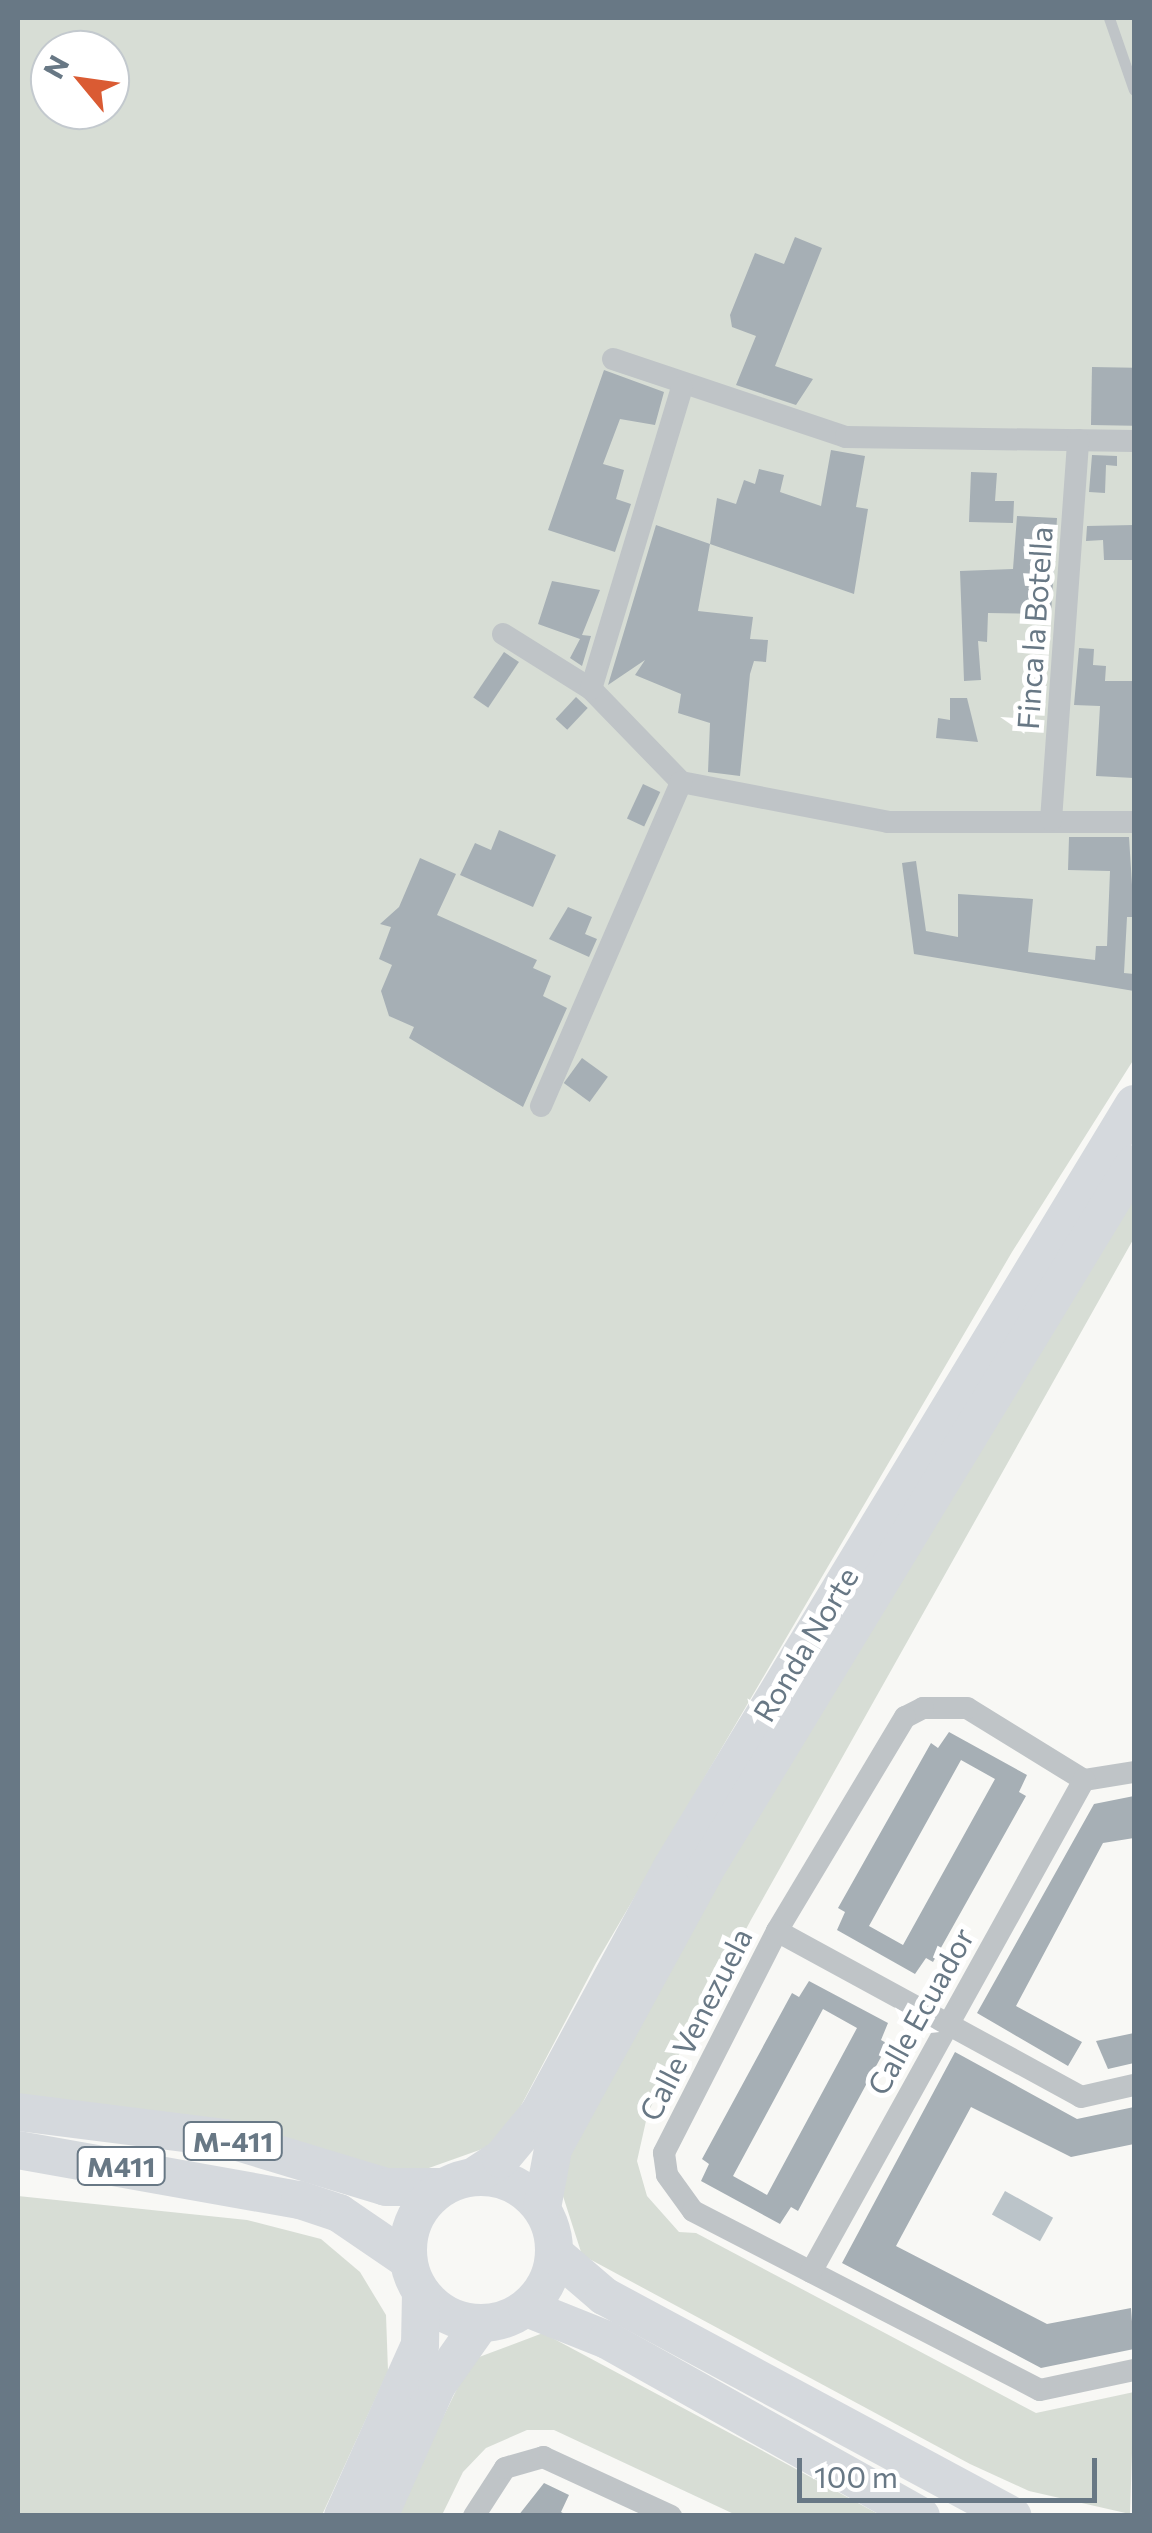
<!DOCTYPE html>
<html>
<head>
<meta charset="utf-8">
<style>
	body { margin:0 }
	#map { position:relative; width:1152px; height:2533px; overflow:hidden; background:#f8f8f5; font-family:Commissioner,sans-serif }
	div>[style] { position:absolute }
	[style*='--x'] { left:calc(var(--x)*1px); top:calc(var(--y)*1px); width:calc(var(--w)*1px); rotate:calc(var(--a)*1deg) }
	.green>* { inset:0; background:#d7ddd5 }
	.water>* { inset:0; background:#bbc4c9; transform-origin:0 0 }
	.building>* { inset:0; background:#a6afb5; transform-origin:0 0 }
	.service>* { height:11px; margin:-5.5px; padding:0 5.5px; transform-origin:5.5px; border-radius:5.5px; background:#bfc4c7 }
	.minor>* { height:22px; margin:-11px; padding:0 11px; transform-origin:11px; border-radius:11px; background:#bfc4c7 }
	.primary>* { height:38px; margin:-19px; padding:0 19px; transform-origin:19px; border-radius:19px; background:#d5d9dd }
	.primary>.ring { margin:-19px; padding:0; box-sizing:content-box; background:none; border:38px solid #d5d9dd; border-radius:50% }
	span { translate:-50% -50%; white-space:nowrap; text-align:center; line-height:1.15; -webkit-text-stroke:10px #fff; paint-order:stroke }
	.shield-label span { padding:2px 8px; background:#fff; border:2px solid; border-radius:8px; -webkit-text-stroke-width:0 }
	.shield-label { font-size:28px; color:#687885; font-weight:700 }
	.street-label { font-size:30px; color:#687885 }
	.frame { position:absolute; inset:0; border:20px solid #687885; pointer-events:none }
	.north { position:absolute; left:30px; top:30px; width:100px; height:100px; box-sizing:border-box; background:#fff; border:2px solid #c3c9ce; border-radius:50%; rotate:299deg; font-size:28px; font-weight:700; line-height:40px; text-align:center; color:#687885 }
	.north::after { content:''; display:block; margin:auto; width:35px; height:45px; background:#da5b33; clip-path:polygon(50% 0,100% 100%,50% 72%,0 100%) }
	.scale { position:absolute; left:797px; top:2458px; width:300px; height:45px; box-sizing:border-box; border:5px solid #687885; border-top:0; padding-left:12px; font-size:30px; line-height:35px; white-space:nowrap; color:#687885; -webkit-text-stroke:8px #fff; paint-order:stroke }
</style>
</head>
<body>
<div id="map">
	<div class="green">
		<div style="clip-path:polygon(evenodd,18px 18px,1134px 18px,1134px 1059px,1012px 1252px,596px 1963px,502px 2142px,412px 2174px,18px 2098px,18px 18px,50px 50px,110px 50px,110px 110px,50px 110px,50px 50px)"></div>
		<div style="clip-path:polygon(1134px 1185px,1134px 1238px,752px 1918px,648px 2112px,637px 2161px,647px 2196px,679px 2232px,696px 2233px,1036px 2413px,1134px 2392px,1130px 2514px,1029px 2491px,970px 2464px,582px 2255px,562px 2193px,568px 2155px,691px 1927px)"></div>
		<div style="clip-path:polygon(18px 2196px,247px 2220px,321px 2239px,360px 2272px,386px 2315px,388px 2371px,322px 2515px,18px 2515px)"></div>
		<div style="clip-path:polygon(543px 2333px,754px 2446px,880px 2515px,736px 2515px,554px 2430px,527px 2430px,486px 2448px,463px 2472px,442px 2515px,395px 2516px,471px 2360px)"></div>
	</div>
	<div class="water">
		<div style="left:1005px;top:2191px;width:55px;height:27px;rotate:29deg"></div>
	</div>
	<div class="building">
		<div style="clip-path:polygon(795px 237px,822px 248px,775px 366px,813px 379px,796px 405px,736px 385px,756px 336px,732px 327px,730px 315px,755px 253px,784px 264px)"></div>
		<div style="left:1092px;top:367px;width:42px;height:58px;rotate:1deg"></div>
		<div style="clip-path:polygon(604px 370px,664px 392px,655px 425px,620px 419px,603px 464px,624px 470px,616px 499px,631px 504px,615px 552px,548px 530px)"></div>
		<div style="clip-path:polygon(831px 450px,865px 456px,856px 507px,868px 509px,854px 594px,710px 544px,717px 498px,736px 504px,744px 480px,755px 484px,759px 469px,784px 475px,780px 492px,821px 506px)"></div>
		<div style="clip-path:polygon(1092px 455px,1117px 456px,1117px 466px,1106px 465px,1105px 493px,1089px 492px)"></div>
		<div style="clip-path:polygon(971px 472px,997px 473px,995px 501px,1014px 501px,1013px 523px,969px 522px)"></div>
		<div style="clip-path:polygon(1017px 516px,1057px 518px,1051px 614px,988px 613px,987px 642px,978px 641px,981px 680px,964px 681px,960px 571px,1013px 569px)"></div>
		<div style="clip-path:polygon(656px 525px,710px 544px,698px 611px,753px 617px,750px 639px,768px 640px,766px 662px,754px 661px,750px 674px,740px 776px,708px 772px,710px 723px,678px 713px,681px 694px,635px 675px,645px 660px,608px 685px)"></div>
		<div style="clip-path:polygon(1134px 525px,1134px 560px,1104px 560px,1103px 540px,1086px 541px,1087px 526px)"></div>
		<div style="clip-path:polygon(552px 581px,600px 590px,582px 635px,591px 636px,582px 666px,570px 658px,580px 639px,538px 624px)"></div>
		<div style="clip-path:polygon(1079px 648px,1094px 649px,1093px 665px,1106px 666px,1105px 681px,1134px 681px,1134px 778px,1096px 776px,1100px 706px,1074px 705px)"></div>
		<div style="left:504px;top:652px;width:18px;height:55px;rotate:34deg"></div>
		<div style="left:576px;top:697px;width:16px;height:30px;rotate:43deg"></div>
		<div style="clip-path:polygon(950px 698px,967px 698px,978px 742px,936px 738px,938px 718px,950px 720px)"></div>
		<div style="left:643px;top:784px;width:19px;height:38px;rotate:25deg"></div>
		<div style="clip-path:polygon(499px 830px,556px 855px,533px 907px,460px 875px,475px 843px,491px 850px)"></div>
		<div style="clip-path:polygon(1069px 837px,1129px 837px,1134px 917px,1127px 917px,1124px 973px,1134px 974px,1134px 991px,914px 954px,902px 863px,916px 861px,926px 931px,958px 937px,958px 894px,1033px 899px,1028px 952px,1095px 960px,1096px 946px,1107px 946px,1110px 871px,1068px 870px)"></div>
		<div style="clip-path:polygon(420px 858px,456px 874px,437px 915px,537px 960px,533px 968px,551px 976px,543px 996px,567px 1008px,523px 1107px,409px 1038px,414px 1027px,389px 1016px,381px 991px,392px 965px,379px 959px,391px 927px,380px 924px,399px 907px)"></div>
		<div style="clip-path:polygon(568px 907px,592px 917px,585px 934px,597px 939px,589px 957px,549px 939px)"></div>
		<div style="left:582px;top:1058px;width:32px;height:31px;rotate:36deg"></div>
		<div style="clip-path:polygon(evenodd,949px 1732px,1027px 1775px,1019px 1792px,1026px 1796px,933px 1962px,926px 1958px,915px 1974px,837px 1930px,845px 1912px,838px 1908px,931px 1743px,938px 1748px,949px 1732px,961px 1760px,995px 1779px,903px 1945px,869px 1926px,961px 1760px)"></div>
		<div style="clip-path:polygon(1134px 1796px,1134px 1838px,1103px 1843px,1016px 2006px,1082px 2042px,1068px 2066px,977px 2013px,1094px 1804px)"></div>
		<div style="clip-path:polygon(evenodd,809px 1981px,888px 2023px,881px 2040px,888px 2044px,798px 2211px,791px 2207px,780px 2224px,701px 2181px,709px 2164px,702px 2159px,792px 1993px,799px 1997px,809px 1981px,823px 2009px,857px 2028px,767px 2195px,733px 2176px,823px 2009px)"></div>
		<div style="clip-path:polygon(1134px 2033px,1134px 2063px,1108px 2069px,1096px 2041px)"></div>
		<div style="clip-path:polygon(955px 2052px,1077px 2119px,1134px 2107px,1134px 2144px,1071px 2157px,971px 2107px,896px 2246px,1047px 2324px,1131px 2308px,1134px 2349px,1041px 2368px,842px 2263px)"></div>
		<div style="clip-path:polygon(544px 2483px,569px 2495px,561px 2512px,568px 2516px,518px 2516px)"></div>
	</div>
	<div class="service">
		<div style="--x:1109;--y:18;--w:76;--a:70.9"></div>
	</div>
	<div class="minor">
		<div style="--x:613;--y:359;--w:246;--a:18.5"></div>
		<div style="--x:846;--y:437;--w:288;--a:0.8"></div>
		<div style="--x:503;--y:634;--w:104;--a:32"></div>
		<div style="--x:591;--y:689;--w:129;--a:45.9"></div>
		<div style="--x:681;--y:782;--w:211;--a:10.9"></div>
		<div style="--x:888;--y:822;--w:246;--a:0"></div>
		<div style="--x:591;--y:689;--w:315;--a:-73.2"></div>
		<div style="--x:1051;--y:820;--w:381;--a:-85.9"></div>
		<div style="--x:541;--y:1106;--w:353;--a:-66.6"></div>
		<div style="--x:1134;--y:1772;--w:51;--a:170.9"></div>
		<div style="--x:1084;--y:1780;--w:137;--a:-148.4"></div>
		<div style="--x:967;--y:1708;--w:44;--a:180"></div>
		<div style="--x:923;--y:1708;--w:20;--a:153"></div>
		<div style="--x:905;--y:1717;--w:249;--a:120.9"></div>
		<div style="--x:777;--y:1931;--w:249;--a:117"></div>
		<div style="--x:664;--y:2153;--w:22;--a:82"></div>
		<div style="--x:667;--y:2175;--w:44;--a:54.2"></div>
		<div style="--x:693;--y:2211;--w:390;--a:27.3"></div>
		<div style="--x:1040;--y:2390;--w:96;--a:-12"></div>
		<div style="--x:777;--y:1931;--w:346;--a:28.6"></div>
		<div style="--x:1081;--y:2097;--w:54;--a:-12.8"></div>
		<div style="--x:811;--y:2272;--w:563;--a:-60.98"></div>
		<div style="--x:474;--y:2516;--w:57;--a:-57.1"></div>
		<div style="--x:505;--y:2468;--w:40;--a:-16"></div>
		<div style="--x:543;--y:2457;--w:141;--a:24.7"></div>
	</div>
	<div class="primary">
		<div style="--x:18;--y:2112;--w:209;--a:7.2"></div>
		<div style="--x:225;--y:2138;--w:168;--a:16.9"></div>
		<div style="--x:386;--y:2187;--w:57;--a:0"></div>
		<div style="--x:18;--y:2150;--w:286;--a:10.1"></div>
		<div style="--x:300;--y:2200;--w:41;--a:18.4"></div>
		<div style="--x:339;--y:2213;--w:83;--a:34.3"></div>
		<div class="ring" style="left:408px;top:2177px;width:108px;height:108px"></div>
		<div style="--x:473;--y:2177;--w:33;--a:-33"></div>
		<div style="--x:501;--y:2159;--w:60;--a:-50.4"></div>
		<div style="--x:539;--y:2113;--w:280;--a:-61.6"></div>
		<div style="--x:672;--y:1867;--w:892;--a:-58.8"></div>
		<div style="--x:542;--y:2208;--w:60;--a:-79.4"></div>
		<div style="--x:553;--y:2149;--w:318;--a:-61.4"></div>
		<div style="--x:705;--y:1870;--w:826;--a:-58.72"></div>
		<div style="--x:555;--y:2254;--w:65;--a:40.6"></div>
		<div style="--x:604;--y:2296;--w:464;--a:28.3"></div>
		<div style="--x:527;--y:2308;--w:86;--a:21.8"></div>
		<div style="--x:607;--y:2340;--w:360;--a:29.3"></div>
		<div style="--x:343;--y:2516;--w:188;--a:-65.8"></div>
		<div style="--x:420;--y:2345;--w:52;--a:-88.9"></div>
		<div style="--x:379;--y:2516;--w:143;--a:-66.1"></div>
		<div style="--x:437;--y:2385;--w:75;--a:-54.8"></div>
	</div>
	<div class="shield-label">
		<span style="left:233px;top:2141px">M-411</span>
		<span style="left:121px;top:2166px">M411</span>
	</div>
	<div class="street-label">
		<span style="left:1034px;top:628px;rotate:-86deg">Finca la Botella</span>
		<span style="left:805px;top:1644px;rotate:-59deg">Ronda Norte</span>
		<span style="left:920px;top:2011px;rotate:-61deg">Calle Ecuador</span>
		<span style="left:695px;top:2024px;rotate:-63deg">Calle Venezuela</span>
	</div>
	<div class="frame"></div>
	<div class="north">N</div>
	<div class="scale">100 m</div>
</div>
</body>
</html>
